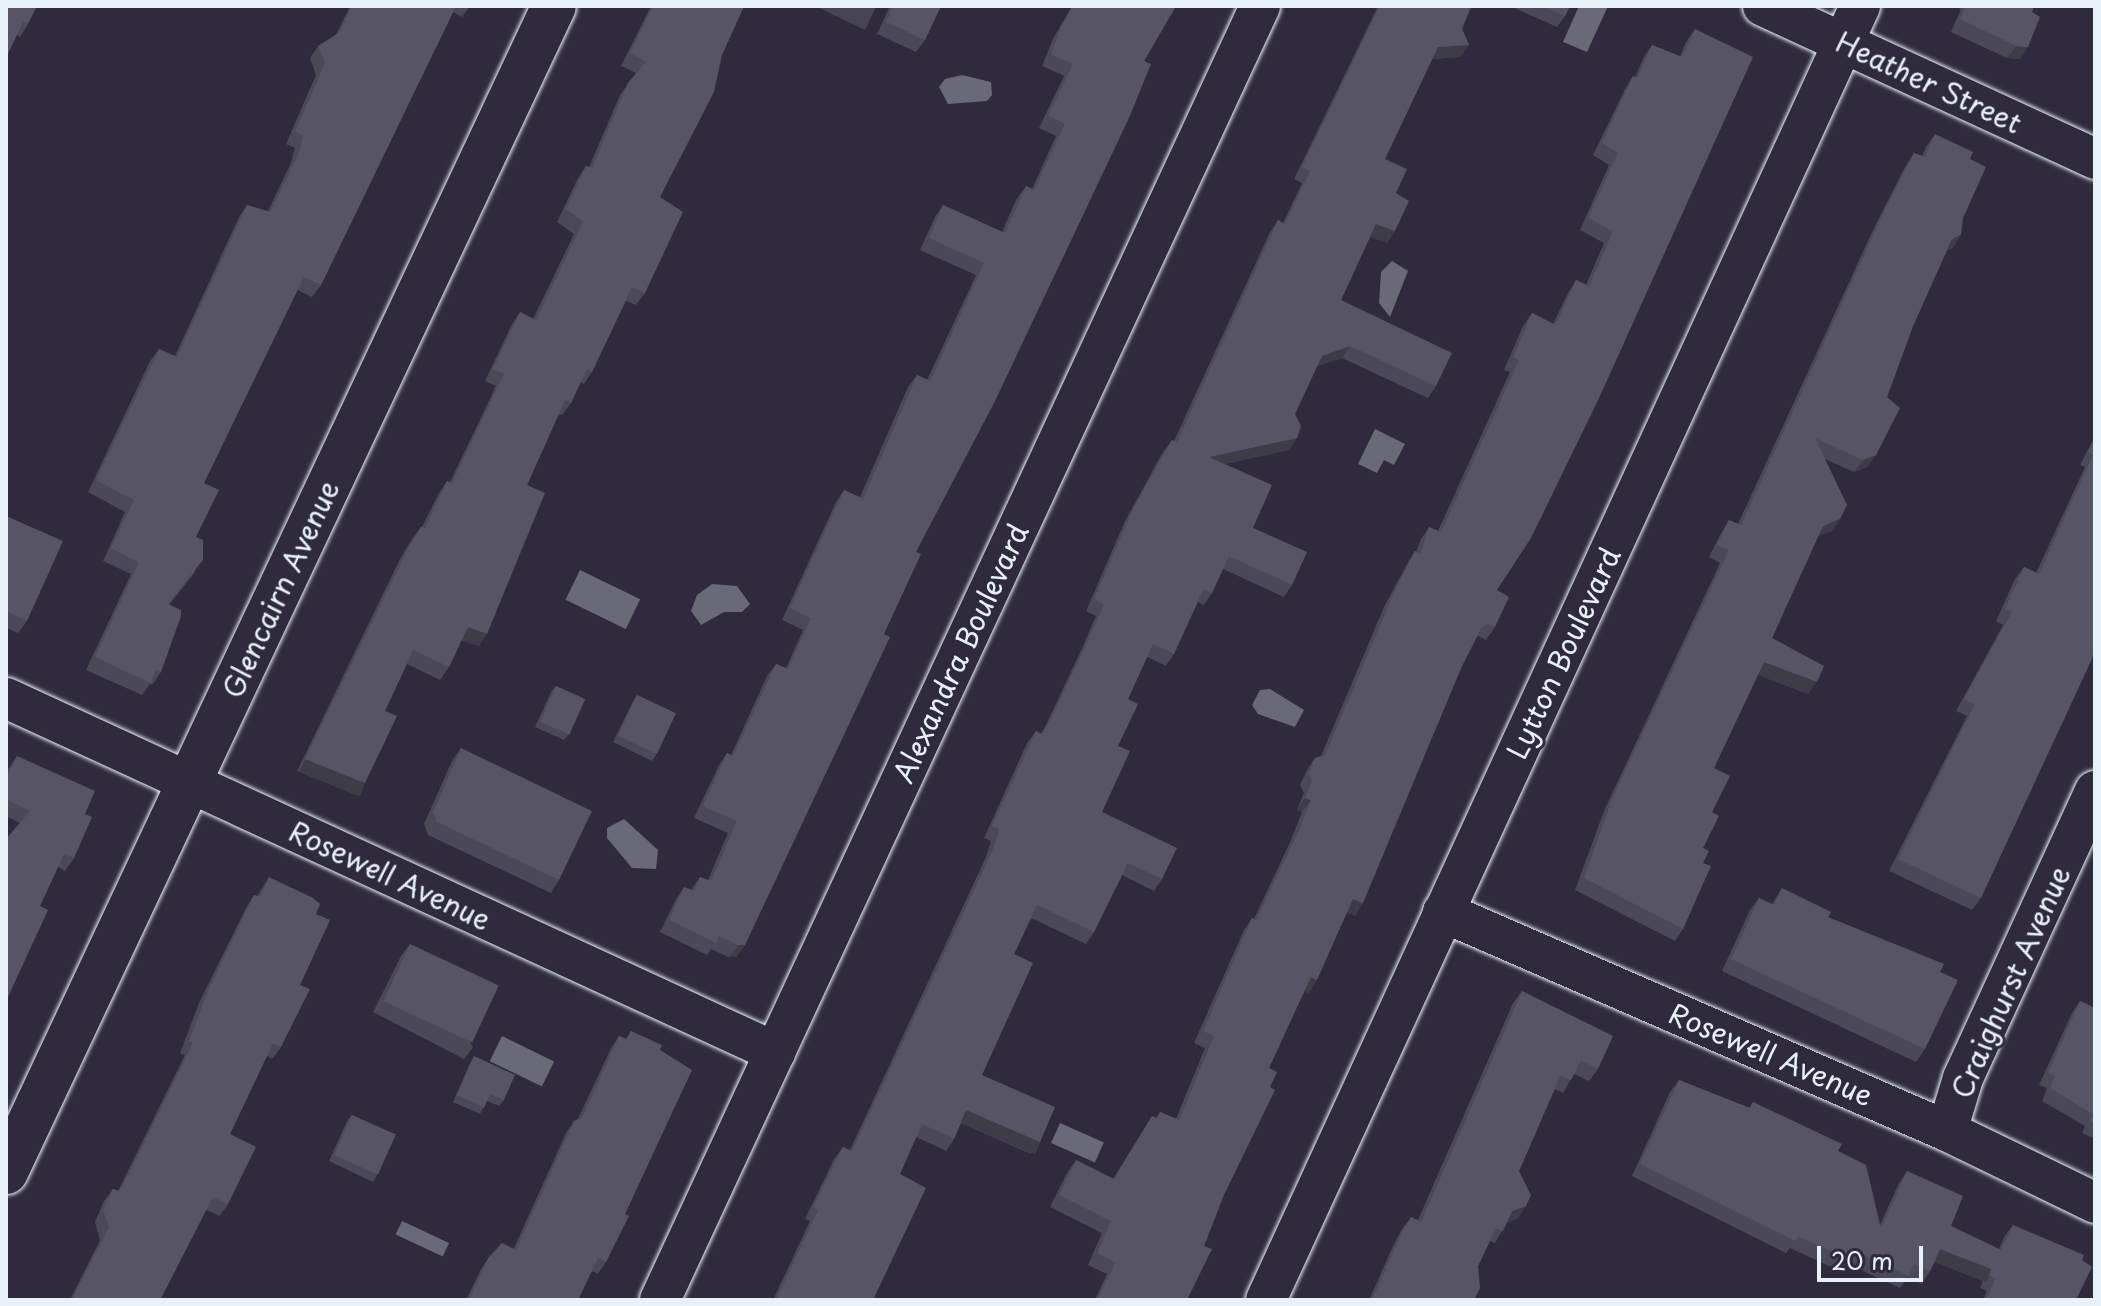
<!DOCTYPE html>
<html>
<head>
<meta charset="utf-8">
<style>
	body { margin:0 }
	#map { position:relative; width:2101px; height:1306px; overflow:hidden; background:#2f2a3d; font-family:"Playpen Sans",sans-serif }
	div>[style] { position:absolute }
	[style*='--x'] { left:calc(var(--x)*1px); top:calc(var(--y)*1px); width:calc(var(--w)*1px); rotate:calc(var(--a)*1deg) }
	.green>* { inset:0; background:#464455 }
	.water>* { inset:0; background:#696978; transform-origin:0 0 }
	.roads { filter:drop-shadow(0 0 2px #e8f1f8) drop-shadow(0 0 2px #e8f1f8) }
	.street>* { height:40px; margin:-20px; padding:0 20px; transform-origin:20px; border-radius:20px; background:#2f2a3d }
	.secondary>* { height:44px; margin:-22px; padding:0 22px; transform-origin:22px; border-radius:22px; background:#2f2a3d }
	.wall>* { inset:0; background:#4b4957 }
	.shaded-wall>* { inset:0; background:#3d3c47; transform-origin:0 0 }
	.building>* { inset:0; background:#575565; transform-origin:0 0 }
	span { translate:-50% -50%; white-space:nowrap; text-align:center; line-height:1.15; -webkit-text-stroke:6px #2f2a3d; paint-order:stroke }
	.street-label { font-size:28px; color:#e8f1f8 }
	.frame { position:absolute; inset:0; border:8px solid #e8f1f8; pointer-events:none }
	.scale { position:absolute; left:1817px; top:1246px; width:106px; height:36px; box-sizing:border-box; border:4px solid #e8f1f8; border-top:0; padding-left:10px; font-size:24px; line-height:28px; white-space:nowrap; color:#e8f1f8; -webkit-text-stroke:6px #2f2a3d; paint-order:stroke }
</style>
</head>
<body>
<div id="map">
	<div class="green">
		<div style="clip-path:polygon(815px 6px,873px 6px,876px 7px,865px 30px)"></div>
	</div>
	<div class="water">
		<div style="clip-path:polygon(1579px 6px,1608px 6px,1587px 52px,1563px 42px)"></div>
		<div style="clip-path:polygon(962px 75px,991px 82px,992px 95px,987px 101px,948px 104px,939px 87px,945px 79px)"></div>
		<div style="clip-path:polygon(1392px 261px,1408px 271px,1390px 317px,1379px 303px,1381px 272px)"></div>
		<div style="clip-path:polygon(1375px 429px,1405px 444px,1394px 465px,1384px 460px,1377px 473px,1358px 464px)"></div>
		<div style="left:580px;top:570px;width:67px;height:33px;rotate:26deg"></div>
		<div style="clip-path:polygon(712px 584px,737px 586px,750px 604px,742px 612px,724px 612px,701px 625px,691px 611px,697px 595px)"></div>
		<div style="clip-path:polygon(1270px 689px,1304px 710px,1295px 727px,1258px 714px,1252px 705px,1260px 690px)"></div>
		<div style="clip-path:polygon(624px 819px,658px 850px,656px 869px,632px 868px,607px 838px,607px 828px)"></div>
		<div style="left:502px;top:1036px;width:58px;height:28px;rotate:26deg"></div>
		<div style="left:1060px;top:1123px;width:48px;height:22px;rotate:24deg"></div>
		<div style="left:402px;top:1221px;width:52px;height:15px;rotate:25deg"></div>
	</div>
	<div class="roads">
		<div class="street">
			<div style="--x:1763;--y:6;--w:366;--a:24.7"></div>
			<div style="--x:6;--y:698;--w:847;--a:24.72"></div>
			<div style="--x:1443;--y:912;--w:550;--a:23.49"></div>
			<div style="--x:1947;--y:1131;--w:165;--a:25.9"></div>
			<div style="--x:1947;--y:1131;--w:55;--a:-73.2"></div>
			<div style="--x:1963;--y:1078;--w:316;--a:-65.3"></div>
			<div style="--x:660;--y:1300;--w:1426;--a:-65.12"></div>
			<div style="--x:1266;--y:1300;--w:1424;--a:-65.34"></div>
		</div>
		<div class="secondary">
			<div style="--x:6;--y:1172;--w:1288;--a:-64.83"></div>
		</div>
	</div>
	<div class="wall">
		<div style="clip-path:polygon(6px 6px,28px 24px,20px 37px,17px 35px)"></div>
		<div style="clip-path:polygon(350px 6px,470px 6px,462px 17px,453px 12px,321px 285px,312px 297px,297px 290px,204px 483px,196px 537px,195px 572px,169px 605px,161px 672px,152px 685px,150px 684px,142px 695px,86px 670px,131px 574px,103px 561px,125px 512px,88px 492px,150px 361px,159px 349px,175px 356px,239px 217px,247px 205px,268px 211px,290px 165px,295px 148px,286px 144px,316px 75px,310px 58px,318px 46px,336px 35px)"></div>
		<div style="clip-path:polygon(651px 6px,744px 6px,722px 55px,660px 197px,645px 293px,636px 305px,626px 301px,592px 372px,584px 384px,580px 382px,571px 403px,562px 415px,559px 414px,527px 485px,479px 646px,461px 640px,449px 667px,440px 680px,407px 664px,385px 711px,356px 795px,297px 771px,400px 559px,412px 539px,421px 527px,422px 527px,439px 493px,447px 481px,450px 482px,496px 386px,485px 381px,512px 324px,520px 312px,533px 319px,574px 234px,557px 222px,578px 178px,586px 166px,589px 167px,620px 95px,636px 73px,621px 66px)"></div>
		<div style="clip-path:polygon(890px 6px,941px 6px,925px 40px,916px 52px,877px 34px)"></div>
		<div style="clip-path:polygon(1072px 6px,1089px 8px,1090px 6px,1176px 6px,1144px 61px,916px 552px,884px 634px,745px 945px,736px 957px,729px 957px,711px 949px,707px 955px,660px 932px,676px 899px,684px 887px,691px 890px,700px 877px,708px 880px,728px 833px,694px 818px,719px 765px,727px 753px,731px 755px,767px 676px,776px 664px,786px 668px,803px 630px,782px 620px,836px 502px,844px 490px,860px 497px,908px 387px,917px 375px,927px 380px,976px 275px,920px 250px,935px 217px,943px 205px,1002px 232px,1017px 198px,1026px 186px,1032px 189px,1056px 136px,1039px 128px,1064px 76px,1042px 66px,1053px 39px)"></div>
		<div style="clip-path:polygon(1378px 6px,1473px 6px,1470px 10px,1462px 29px,1469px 45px,1460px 57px,1432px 59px,1385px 159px,1396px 193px,1395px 231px,1387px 243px,1370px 237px,1341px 300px,1436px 386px,1428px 398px,1342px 358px,1317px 366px,1295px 414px,1289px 450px,1225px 464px,1253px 528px,1292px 585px,1284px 597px,1223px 569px,1212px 593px,1204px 605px,1198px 602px,1174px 654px,1166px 666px,1147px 657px,1128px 699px,1118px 746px,1102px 812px,1162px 879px,1154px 891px,1122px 875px,1094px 932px,1086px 944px,1031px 918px,1014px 954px,982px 1075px,1040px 1142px,1031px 1154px,961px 1123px,954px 1139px,946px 1151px,916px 1137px,900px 1174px,873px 1300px,773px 1300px,810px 1221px,805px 1219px,834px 1159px,843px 1147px,850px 1150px,986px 857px,991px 841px,984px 838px,1027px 743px,1036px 731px,1041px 734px,1046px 725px,1083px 646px,1096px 616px,1086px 611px,1125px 521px,1163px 452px,1172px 440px,1174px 441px,1270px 232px,1278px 220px,1283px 223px,1302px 183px,1294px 179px)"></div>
		<div style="clip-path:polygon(1510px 6px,1570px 6px,1565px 16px,1557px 27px)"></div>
		<div style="clip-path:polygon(1954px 6px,2034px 6px,2032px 12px,2028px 47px,2020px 59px,2007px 58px,1951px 32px,1961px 9px)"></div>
		<div style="clip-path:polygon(1695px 29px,1497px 590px,1495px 627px,1486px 640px,1478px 636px,1477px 637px,1462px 666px,1355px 916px,1347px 912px,1309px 993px,1304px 991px,1269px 1068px,1223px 1197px,1204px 1246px,1187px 1300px,1095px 1300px,1107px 1274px,1088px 1265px,1102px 1233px,1050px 1207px,1067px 1173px,1076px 1160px,1113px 1179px,1152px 1116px,1156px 1118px,1160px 1112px,1176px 1119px,1205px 1048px,1194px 1043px,1244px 930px,1252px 918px,1254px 919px,1291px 840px,1302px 812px,1297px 810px,1304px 793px,1300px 785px,1307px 770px,1315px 758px,1321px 756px,1384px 607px,1407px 564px,1415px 551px,1416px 552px,1421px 539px,1429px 527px,1438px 531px,1510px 372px,1504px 370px,1523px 326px,1532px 313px,1553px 324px,1568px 293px,1576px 280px,1586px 285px,1604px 243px,1580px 230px,1609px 165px,1593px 155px,1625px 89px,1633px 76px,1635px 77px,1644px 57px,1652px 45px,1680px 56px,1686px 42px)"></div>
		<div style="clip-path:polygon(1935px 134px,1970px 159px,1963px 218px,1953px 248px,1947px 250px,1913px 326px,1887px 397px,1876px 455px,1867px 467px,1854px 472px,1825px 459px,1832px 531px,1818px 536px,1772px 638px,1808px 694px,1758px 675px,1714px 768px,1712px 812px,1703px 848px,1703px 863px,1683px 929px,1675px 941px,1575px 890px,1604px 811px,1720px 563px,1709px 557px,1721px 533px,1729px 520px,1738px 524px,1873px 230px,1906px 165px,1914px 153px,1922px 156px,1926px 147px)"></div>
		<div style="clip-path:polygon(2095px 436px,2095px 649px,1981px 898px,1972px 910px,1889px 871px,1967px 716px,1956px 711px,2003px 625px,1996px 621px,2015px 579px,2024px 567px,2036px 573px,2085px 467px,2080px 465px)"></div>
		<div style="clip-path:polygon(6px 516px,27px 621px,18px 633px,6px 628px)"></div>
		<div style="clip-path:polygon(556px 686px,569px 734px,564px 740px,535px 727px,551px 692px)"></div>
		<div style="clip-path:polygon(637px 695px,656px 755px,652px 761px,613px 742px,633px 701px)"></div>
		<div style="clip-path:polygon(461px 748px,559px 880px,551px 893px,428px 835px,424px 824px,452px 761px)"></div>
		<div style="clip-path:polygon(17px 756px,85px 814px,74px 858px,65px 871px,58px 867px,40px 906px,20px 823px,6px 816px,6px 772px)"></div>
		<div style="clip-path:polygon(269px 877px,316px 914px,300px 985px,281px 1047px,272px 1059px,267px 1056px,230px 1134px,228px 1204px,220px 1216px,206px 1210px,160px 1300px,70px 1300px,100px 1240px,95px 1222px,104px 1201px,113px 1189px,118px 1191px,120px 1187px,185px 1055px,180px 1053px,199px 1003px,246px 908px,254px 895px,257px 896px)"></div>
		<div style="clip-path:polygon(1782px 888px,1828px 917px,1940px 972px,1925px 1049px,1916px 1062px,1722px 971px,1750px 910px,1759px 898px,1772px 904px)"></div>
		<div style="clip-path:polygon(410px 944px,473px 1047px,464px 1059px,373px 1012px,401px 956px)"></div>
		<div style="clip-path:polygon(1522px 991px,1598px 1069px,1589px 1081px,1574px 1074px,1563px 1093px,1555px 1089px,1519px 1171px,1526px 1206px,1517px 1219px,1507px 1222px,1495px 1243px,1490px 1241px,1478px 1266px,1474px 1300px,1369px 1300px,1394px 1244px,1402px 1229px,1411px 1217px,1418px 1220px,1513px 1003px)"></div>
		<div style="clip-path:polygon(2080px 1001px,2095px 1008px,2095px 1139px,2082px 1133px,2085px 1126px,2042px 1101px,2047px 1088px,2039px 1085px,2072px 1013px)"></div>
		<div style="clip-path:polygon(631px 1031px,660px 1050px,625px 1214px,606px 1262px,598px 1274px,592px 1271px,578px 1300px,466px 1300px,481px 1269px,489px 1257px,514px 1248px,566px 1133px,574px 1121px,578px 1119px,611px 1048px,619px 1036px,626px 1039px)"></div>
		<div style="clip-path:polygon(474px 1056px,504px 1100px,499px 1106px,487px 1101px,480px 1114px,453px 1102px,470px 1063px)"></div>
		<div style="clip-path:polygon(1679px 1080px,1749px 1108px,1753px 1102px,1838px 1151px,1880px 1225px,1899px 1183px,1907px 1171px,1951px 1226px,1999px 1249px,2004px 1237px,2013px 1225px,2082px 1260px,2076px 1300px,1983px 1300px,1987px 1291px,1980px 1288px,1983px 1281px,1935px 1262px,1930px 1271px,1922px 1284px,1908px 1277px,1900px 1288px,1846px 1263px,1840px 1271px,1790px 1248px,1786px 1253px,1632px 1176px,1670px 1092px)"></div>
		<div style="clip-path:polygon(352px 1115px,377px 1175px,373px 1182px,329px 1161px,347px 1121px)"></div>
	</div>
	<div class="shaded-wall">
		<div style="clip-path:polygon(1469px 45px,1460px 57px,1430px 59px,1438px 47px)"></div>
		<div style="clip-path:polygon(2016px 46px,2028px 47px,2020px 59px,2007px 58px)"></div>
		<div style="clip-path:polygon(1376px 224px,1395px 231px,1387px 243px,1368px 236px)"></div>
		<div style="clip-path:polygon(1961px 235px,1953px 248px,1943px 251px,1952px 239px)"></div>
		<div style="clip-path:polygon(1350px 346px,1342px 358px,1313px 367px,1322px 356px)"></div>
		<div style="clip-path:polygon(1297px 438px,1289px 450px,1201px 469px,1209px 457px)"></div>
		<div style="clip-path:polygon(1876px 455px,1867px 467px,1854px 472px,1863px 460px)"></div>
		<div style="clip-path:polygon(1840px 519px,1832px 531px,1814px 538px,1823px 526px)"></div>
		<div style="clip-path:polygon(468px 627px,487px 634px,479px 646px,459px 639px)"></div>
		<div style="clip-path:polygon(1764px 662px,1817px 682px,1808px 694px,1756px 674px)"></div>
		<div style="left:305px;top:759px;width:65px;height:14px;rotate:22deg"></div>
		<div style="clip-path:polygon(1305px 798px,1311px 800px,1302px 812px,1297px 810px)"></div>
		<div style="clip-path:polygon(1353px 899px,1363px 903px,1355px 916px,1344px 911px)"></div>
		<div style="clip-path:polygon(738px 945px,745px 945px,736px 957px,729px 957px)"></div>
		<div style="clip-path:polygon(1311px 977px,1317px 980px,1309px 993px,1302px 990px)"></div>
		<div style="left:966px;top:1110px;width:81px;height:14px;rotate:23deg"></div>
		<div style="clip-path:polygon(1526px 1206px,1517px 1219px,1504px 1224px,1512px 1211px)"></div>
		<div style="left:1940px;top:1249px;width:55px;height:14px;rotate:21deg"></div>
	</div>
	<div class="building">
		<div style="clip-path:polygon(6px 6px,37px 6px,28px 24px,23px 22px,6px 58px)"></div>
		<div style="clip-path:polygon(352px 6px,456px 6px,321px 285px,304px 277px,204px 483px,219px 490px,196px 537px,203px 540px,203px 560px,168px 604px,181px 610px,181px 616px,161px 672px,156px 670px,151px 683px,95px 657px,139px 562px,111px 548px,134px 500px,96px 480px,159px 349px,177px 357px,247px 205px,270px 212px,299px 153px,303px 136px,295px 131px,325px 63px,318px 46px,340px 32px)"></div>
		<div style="clip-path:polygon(653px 6px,744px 6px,722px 55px,714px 92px,660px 197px,683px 212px,645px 293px,632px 287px,592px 372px,587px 369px,571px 403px,565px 400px,527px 485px,545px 493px,487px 634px,468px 627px,449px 667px,413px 650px,385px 711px,397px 716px,365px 783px,305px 759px,409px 547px,421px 527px,425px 528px,447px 481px,452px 483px,504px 374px,493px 369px,520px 312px,536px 320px,583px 222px,566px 209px,586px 166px,592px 168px,628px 83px,646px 62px,630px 53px)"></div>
		<div style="clip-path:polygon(893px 6px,941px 6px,925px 40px,886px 22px)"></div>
		<div style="clip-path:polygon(1073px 6px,1085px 6px,1092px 9px,1093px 6px,1176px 6px,1144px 61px,1151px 64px,1129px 118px,995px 401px,916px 552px,921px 554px,884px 634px,890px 637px,745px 945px,738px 945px,719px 936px,716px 943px,669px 920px,684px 887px,694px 891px,700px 877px,711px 881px,737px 821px,703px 806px,727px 753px,733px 756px,776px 664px,788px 669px,811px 618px,790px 608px,844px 490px,863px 499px,917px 375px,930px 381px,984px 263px,929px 238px,943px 205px,1005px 233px,1026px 186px,1034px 190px,1065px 124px,1048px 116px,1073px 64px,1051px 54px,1061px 27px)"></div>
		<div style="clip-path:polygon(1380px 6px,1471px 6px,1462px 29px,1469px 45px,1438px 47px,1385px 159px,1407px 169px,1396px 193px,1409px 201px,1395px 231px,1376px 224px,1341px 300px,1452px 353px,1436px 386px,1350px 346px,1322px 356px,1295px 414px,1301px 426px,1297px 438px,1209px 457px,1272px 485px,1253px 528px,1307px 552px,1292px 585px,1229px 556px,1212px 593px,1203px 589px,1174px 654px,1153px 644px,1128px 699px,1138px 704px,1118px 746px,1130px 751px,1102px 812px,1177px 848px,1162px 879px,1128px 863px,1094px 932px,1037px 905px,1014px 954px,1033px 963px,982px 1075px,1055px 1107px,1040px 1142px,966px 1110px,954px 1139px,922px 1124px,900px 1174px,926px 1188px,873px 1300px,776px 1300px,818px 1210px,813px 1207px,843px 1147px,852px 1151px,995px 845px,999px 829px,992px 826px,1036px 731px,1042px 734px,1054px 713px,1091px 634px,1104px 604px,1094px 599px,1133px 509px,1172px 440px,1177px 442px,1278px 220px,1285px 224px,1310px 171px,1302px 167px)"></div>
		<div style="clip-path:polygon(1544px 6px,1570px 6px,1565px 16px)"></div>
		<div style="clip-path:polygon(1966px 6px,2034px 6px,2032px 12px,2040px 17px,2028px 47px,2016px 46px,1960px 19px)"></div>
		<div style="clip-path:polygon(1695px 29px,1753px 57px,1600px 396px,1531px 538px,1497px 590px,1509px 597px,1495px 627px,1487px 624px,1481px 628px,1462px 666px,1363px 903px,1353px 899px,1317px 980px,1311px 977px,1269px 1068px,1277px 1072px,1270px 1087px,1275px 1090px,1223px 1197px,1204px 1246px,1212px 1249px,1187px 1300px,1097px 1300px,1116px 1262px,1097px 1253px,1111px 1221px,1059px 1195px,1076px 1160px,1114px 1179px,1152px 1116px,1158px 1119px,1160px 1112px,1179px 1120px,1214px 1036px,1203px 1031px,1252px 918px,1256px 920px,1300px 828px,1311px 800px,1305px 798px,1312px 781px,1309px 773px,1315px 758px,1325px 755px,1393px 595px,1415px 551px,1420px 554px,1429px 527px,1441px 532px,1519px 360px,1513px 357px,1532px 313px,1554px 324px,1558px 320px,1576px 280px,1589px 286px,1613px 231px,1588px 218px,1618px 153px,1602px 143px,1633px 76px,1637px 78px,1652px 45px,1682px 57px)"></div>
		<div style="clip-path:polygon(1935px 134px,1973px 152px,1970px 159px,1986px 167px,1963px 218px,1961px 235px,1952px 239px,1913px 326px,1887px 397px,1900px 408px,1876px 455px,1863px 460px,1815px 438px,1847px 505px,1840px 519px,1823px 526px,1772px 638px,1824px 666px,1817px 682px,1764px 662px,1714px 768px,1730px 776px,1712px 812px,1719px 816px,1703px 848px,1709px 851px,1703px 863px,1711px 866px,1683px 929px,1584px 878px,1612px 799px,1729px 550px,1717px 545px,1729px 520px,1741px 525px,1881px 218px,1914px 153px,1925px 157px)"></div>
		<div style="clip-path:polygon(2095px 440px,2095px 649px,2091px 661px,1981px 898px,1898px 859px,1975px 704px,1964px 699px,2012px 612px,2005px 609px,2024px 567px,2039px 574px,2093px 455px,2088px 452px)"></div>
		<div style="clip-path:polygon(6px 516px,63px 541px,27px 621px,6px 611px)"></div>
		<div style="left:556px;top:686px;width:32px;height:39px;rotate:24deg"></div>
		<div style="left:637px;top:695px;width:43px;height:45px;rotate:25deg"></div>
		<div style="clip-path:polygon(461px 748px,592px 811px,559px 880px,437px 822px,433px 812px)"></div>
		<div style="clip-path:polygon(17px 756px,95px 791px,85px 814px,92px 817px,74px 858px,64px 854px,40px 906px,48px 910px,8px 997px,6px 997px,6px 839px,30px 811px,6px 799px,6px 779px)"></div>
		<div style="clip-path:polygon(269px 877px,313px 898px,320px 904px,316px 914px,330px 920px,300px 985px,310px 989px,281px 1047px,273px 1043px,230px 1134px,256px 1147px,228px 1204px,213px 1197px,160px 1300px,72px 1300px,109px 1227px,103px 1210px,113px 1189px,119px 1191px,129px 1174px,193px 1043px,189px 1041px,208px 991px,254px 895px,260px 897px)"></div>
		<div style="clip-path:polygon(1782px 888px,1831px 912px,1828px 917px,1944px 964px,1940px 972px,1958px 980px,1925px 1049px,1731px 959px,1759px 898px,1774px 905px)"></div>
		<div style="left:410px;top:944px;width:98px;height:63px;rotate:25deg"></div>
		<div style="clip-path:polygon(1522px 991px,1613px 1036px,1598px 1069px,1581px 1060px,1571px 1080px,1560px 1076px,1519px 1171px,1531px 1195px,1526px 1206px,1512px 1211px,1503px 1231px,1496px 1228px,1478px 1266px,1480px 1288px,1474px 1300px,1372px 1300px,1402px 1232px,1411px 1217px,1421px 1222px)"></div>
		<div style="clip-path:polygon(2080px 1001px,2095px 1008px,2095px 1123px,2090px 1121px,2093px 1114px,2050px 1088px,2055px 1076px,2048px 1073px)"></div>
		<div style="clip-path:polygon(631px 1031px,662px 1045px,660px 1050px,692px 1070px,625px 1214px,629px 1216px,606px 1262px,598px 1258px,578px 1300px,469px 1300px,489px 1257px,502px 1243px,516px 1250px,574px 1121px,582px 1118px,619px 1036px,627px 1039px)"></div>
		<div style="clip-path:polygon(474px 1056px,515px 1075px,504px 1100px,490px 1094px,484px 1108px,457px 1095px)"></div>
		<div style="clip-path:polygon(1679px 1080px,1750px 1108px,1753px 1102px,1842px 1144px,1838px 1151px,1866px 1165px,1881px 1229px,1907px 1171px,1963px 1196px,1951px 1226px,2001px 1250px,2013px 1225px,2084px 1255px,2082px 1260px,2092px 1267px,2076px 1300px,1986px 1300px,1996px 1278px,1989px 1275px,1991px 1269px,1940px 1249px,1930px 1271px,1914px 1264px,1909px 1276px,1853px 1250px,1849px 1259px,1798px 1236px,1795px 1241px,1640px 1164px)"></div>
		<div style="left:352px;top:1115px;width:48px;height:44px;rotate:24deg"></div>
	</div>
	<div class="street-label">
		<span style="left:1929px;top:82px;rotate:25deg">Heather Street</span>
		<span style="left:280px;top:589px;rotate:-65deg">Glencairn Avenue</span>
		<span style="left:960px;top:653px;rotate:-65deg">Alexandra Boulevard</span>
		<span style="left:1563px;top:653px;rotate:-65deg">Lytton Boulevard</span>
		<span style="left:390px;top:875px;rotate:25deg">Rosewell Avenue</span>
		<span style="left:2010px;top:982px;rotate:-66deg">Craighurst Avenue</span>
		<span style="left:1771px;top:1054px;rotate:23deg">Rosewell Avenue</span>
	</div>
	<div class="frame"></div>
	<div class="scale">20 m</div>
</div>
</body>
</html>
